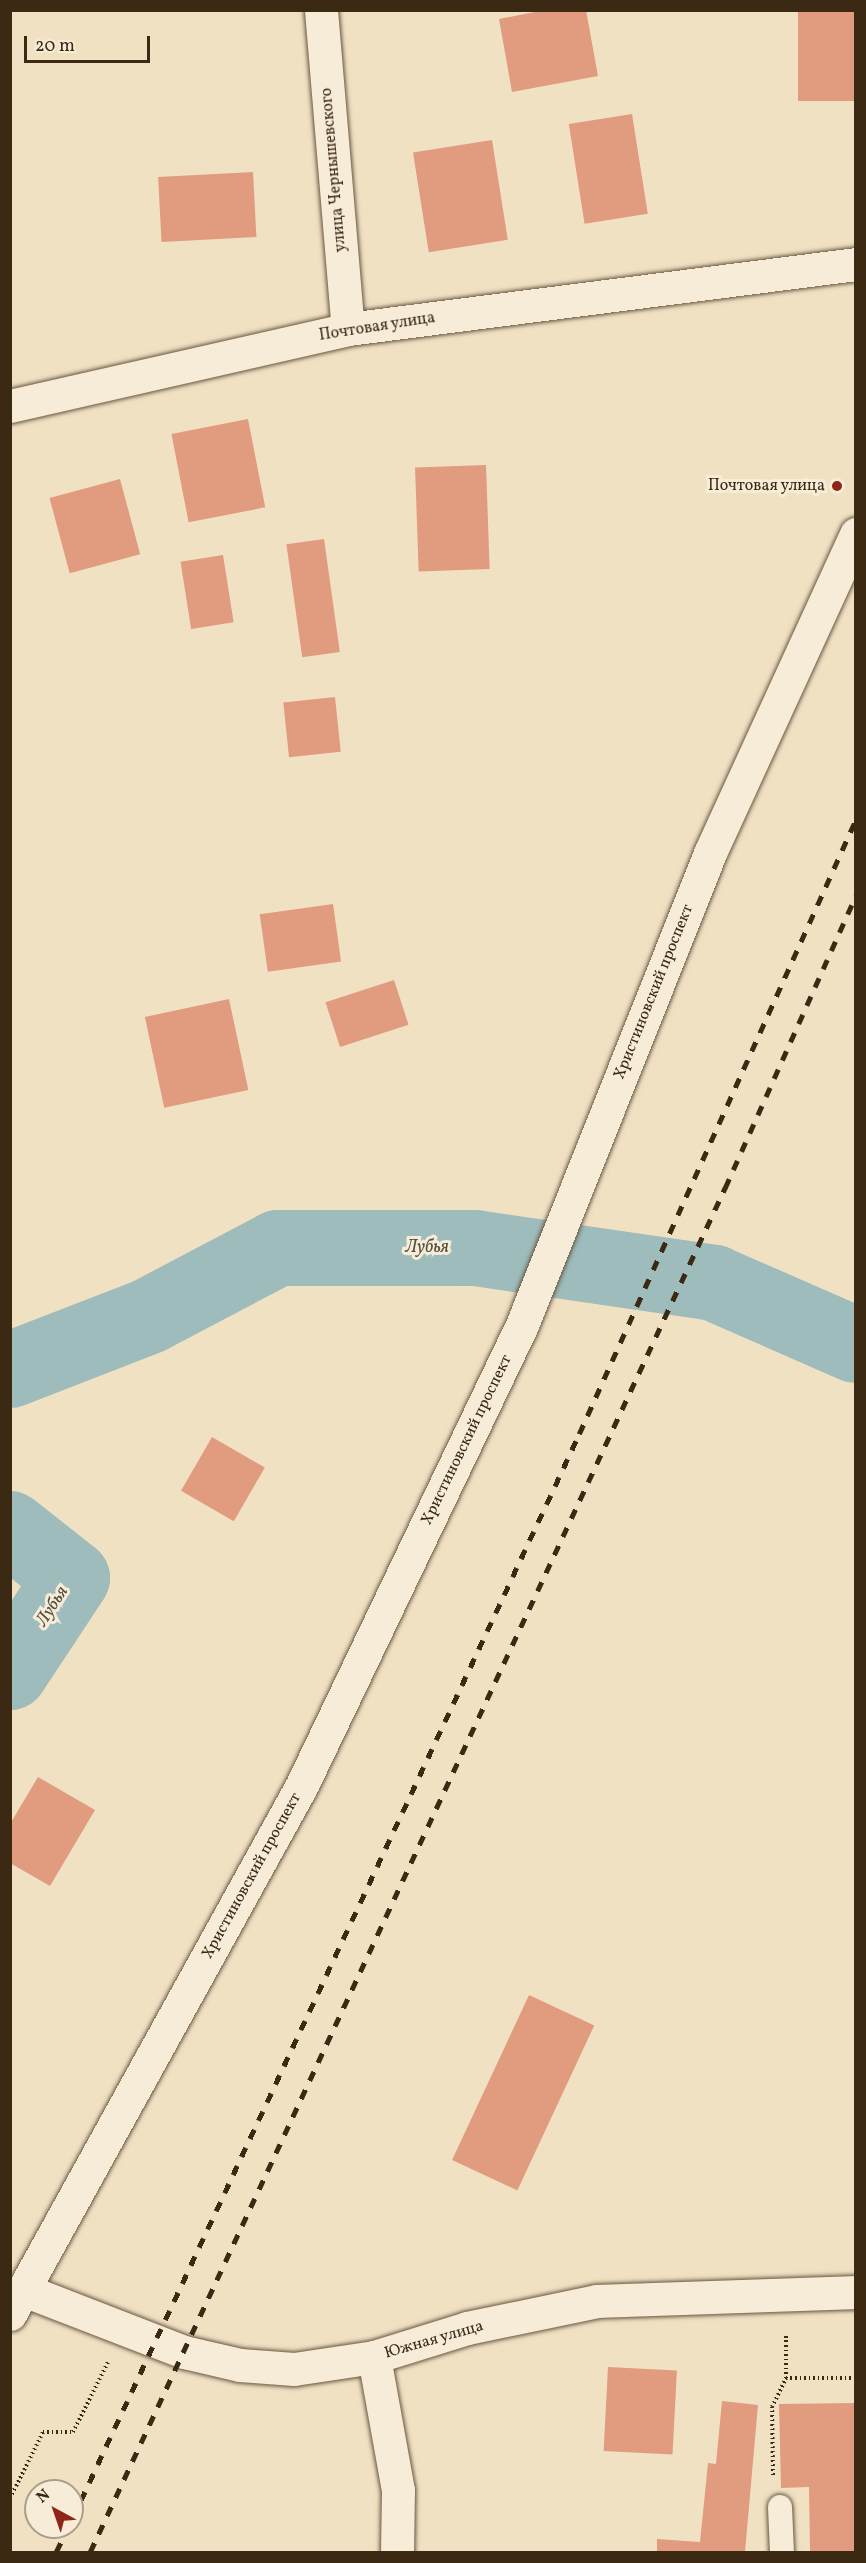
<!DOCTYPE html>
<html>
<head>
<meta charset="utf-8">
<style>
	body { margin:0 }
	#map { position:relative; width:866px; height:2563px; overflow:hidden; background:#f1e1c3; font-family:Vollkorn,serif }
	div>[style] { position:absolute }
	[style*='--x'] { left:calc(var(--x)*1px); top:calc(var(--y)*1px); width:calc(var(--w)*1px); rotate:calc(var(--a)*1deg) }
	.river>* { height:76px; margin:-38px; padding:0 38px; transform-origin:38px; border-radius:38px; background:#9dbcbb }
	.building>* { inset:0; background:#e19b7f; transform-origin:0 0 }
	.path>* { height:4px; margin-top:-2px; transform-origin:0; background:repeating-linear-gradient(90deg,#3c2914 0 1.5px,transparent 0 4.5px) }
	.roads { filter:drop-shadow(0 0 2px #695740) drop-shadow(0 0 2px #695740) }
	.lane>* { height:24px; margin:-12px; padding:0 12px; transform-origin:12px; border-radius:12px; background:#f6ecd8 }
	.street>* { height:33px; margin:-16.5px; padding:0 16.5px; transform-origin:16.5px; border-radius:16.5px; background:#f6ecd8 }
	.secondary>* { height:33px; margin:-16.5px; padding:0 16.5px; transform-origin:16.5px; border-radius:16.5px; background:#f6ecd8 }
	.rail>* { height:4.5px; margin-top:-2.25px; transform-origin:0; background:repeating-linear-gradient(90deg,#3c2914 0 10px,transparent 0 20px) }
	.dots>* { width:16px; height:16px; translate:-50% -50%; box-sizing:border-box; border:3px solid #f6ecd8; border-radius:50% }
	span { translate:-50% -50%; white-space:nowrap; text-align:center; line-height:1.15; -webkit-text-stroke:6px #f6ecd8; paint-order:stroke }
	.street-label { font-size:16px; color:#3c2914 }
	.poi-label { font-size:16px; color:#3c2914 }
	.right { translate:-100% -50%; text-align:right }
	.water-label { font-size:18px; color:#544e3e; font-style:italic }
	.frame { position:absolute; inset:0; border:12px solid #3c2914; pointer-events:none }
	.north { position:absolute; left:24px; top:2479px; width:60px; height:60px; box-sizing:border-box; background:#f6ecd8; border:2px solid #ac9e8a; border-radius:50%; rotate:320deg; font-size:16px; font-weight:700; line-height:24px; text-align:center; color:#3c2914 }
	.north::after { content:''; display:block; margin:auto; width:21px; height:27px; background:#8f2418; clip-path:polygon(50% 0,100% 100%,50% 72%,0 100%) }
	.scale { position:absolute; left:24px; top:36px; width:126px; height:27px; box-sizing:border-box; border:3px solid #3c2914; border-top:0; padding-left:8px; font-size:18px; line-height:21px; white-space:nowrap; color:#3c2914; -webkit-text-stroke:4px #f6ecd8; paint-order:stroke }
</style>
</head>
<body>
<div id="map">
	<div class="river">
		<div style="--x:10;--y:1370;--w:149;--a:-21.2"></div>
		<div style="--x:149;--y:1316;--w:146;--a:-27.8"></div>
		<div style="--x:278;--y:1248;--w:197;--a:0"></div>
		<div style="--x:475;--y:1248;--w:242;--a:8.3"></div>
		<div style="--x:714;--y:1283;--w:155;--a:23.6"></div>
		<div style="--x:10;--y:1529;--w:79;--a:38.3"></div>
		<div style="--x:72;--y:1578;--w:113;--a:123.4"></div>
	</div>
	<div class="building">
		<div style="clip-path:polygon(545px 10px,586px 10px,598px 76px,512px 92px,499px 19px)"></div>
		<div style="left:798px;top:10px;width:58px;height:91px"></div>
		<div style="left:632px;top:114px;width:101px;height:64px;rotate:81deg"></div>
		<div style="left:492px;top:140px;width:101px;height:80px;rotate:81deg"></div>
		<div style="left:253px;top:172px;width:65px;height:95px;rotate:87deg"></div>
		<div style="left:248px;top:419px;width:90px;height:78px;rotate:79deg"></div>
		<div style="left:486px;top:465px;width:104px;height:71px;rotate:88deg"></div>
		<div style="left:120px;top:479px;width:78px;height:73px;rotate:75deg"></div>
		<div style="left:324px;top:539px;width:114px;height:38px;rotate:82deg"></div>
		<div style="left:223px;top:555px;width:68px;height:43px;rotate:81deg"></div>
		<div style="left:335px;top:697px;width:55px;height:52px;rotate:84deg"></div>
		<div style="left:333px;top:904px;width:58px;height:74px;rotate:82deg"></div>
		<div style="left:394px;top:980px;width:47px;height:72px;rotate:72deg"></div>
		<div style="left:229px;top:999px;width:93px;height:86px;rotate:78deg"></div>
		<div style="left:212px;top:1437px;width:61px;height:62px;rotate:30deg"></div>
		<div style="clip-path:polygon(38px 1777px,95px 1810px,50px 1886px,10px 1863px,10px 1824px)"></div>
		<div style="left:529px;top:1995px;width:72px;height:182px;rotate:25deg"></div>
		<div style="left:608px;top:2367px;width:69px;height:84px;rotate:3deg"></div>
		<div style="clip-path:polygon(722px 2401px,758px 2405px,745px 2552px,657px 2552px,657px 2539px,700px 2542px,708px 2463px,716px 2464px)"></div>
		<div style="clip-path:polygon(856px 2403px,856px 2552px,810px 2552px,809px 2487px,781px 2488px,779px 2404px)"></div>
	</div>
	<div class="path">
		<div style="--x:786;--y:2378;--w:70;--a:0"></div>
		<div style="--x:773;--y:2475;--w:68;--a:-90.8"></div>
		<div style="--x:772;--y:2407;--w:32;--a:-64"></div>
		<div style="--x:786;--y:2378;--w:45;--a:-90"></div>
		<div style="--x:10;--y:2498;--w:74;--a:-63.4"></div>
		<div style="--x:43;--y:2432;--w:30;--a:0"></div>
		<div style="--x:73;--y:2432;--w:78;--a:-63.4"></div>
	</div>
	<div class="roads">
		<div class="lane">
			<div style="--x:780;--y:2507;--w:45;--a:87.5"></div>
		</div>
		<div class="street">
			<div style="--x:321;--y:10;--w:320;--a:85.2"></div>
			<div style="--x:10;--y:406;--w:347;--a:-12.8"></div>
			<div style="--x:348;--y:329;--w:512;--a:-7.29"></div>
			<div style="--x:374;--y:2357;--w:135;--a:79.8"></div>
			<div style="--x:398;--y:2490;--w:62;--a:90.9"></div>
		</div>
		<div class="secondary">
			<div style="--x:24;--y:2290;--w:172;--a:21.2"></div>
			<div style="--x:184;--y:2352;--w:57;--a:13.1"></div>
			<div style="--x:240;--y:2365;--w:54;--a:4.2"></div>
			<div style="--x:294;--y:2369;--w:81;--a:-8.5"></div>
			<div style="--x:374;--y:2357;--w:97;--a:-17.3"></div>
			<div style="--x:467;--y:2328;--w:133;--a:-11.7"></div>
			<div style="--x:597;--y:2301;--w:259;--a:-2"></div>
			<div style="--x:10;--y:2314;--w:604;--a:-61.1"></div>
			<div style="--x:302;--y:1785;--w:510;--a:-64.44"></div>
			<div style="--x:522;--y:1325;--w:508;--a:-68.28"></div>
			<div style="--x:710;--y:853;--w:351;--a:-65.4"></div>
		</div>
	</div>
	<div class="rail">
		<div style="--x:72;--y:2519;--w:1198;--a:-64.95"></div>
		<div style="--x:579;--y:1434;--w:675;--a:-65.75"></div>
		<div style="--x:56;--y:2552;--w:28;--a:-64"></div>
		<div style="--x:90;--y:2552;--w:1505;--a:-65.04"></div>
		<div style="--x:725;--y:1188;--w:321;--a:-65.9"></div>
	</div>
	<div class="dots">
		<div style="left:837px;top:486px;background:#8f2418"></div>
	</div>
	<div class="street-label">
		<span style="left:334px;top:170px;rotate:-95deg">улица Чернышевского</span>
		<span style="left:377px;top:327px;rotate:-9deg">Почтовая улица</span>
		<span style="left:654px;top:992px;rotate:-68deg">Христиновский проспект</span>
		<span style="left:467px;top:1440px;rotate:-64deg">Христиновский проспект</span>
		<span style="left:252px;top:1876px;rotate:-61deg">Христиновский проспект</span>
		<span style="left:434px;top:2340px;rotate:-16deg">Южная улица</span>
	</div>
	<div class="poi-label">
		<span class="right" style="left:825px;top:486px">Почтовая улица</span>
	</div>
	<div class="water-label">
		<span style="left:427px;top:1248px">Лубья</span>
		<span style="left:53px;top:1607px;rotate:-57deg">Лубья</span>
	</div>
	<div class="frame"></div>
	<div class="north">N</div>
	<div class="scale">20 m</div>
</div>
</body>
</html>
